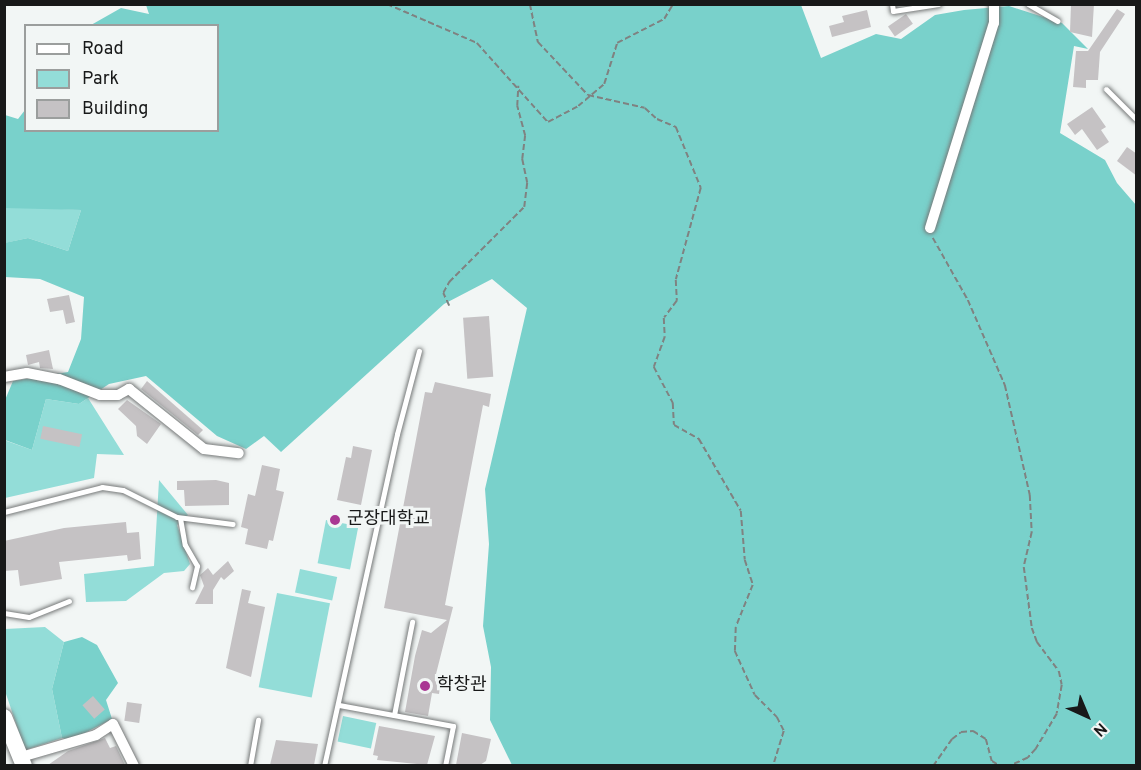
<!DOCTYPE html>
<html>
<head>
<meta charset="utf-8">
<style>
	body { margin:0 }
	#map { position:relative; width:1141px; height:770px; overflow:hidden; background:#f2f6f5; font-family:Overpass,"Noto Sans KR",sans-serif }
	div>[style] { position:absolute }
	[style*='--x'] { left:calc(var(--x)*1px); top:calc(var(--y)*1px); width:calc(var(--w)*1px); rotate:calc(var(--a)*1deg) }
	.green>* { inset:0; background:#93ddd8; transform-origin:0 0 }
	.forest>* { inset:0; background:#79d1cb }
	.building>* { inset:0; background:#c5c2c4; transform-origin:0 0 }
	.path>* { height:1.5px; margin-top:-0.75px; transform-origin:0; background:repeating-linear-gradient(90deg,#7f8281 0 6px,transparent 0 9px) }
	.roads { filter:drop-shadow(0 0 2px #767979) drop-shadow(0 0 2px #767979) }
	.lane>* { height:5px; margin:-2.5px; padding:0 2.5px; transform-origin:2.5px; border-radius:2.5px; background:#fff }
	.street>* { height:10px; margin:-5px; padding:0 5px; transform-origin:5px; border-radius:5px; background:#fff }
	.secondary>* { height:16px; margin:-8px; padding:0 8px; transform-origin:8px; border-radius:8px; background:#fff }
	.dots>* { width:16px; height:16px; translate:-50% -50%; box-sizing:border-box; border:3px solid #f2f6f5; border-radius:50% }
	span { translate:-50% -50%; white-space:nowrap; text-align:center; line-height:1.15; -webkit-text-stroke:6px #f2f6f5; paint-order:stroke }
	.poi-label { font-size:18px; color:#181919 }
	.left { translate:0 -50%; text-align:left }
	.frame { position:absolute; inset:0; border:6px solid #181919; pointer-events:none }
	.legend { position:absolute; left:24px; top:24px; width:195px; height:108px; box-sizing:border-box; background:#f2f6f5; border:2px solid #9b9e9d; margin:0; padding:8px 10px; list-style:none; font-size:18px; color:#181919 }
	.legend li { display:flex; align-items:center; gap:12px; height:30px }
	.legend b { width:30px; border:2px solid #9b9e9d }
	.north { position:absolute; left:1057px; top:686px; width:60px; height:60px; -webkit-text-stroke:4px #f2f6f5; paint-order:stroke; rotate:136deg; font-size:16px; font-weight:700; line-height:24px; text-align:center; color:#181919 }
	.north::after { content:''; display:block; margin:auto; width:21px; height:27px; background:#181919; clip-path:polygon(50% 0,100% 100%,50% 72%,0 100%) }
</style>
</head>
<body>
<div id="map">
	<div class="green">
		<div style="clip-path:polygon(4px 206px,81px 210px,68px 251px,28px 238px,5px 243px)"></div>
		<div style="clip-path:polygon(88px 398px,124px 455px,97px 454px,94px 478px,5px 498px,4px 440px,32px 450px,46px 399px,79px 404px)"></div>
		<div style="clip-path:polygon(159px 480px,188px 515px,177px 525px,190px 564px,184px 571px,164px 573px,126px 601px,86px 602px,84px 574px,154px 566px)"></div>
		<div style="left:326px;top:520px;width:33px;height:44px;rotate:11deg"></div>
		<div style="left:300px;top:569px;width:38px;height:24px;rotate:12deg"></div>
		<div style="left:277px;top:593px;width:54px;height:96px;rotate:11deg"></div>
		<div style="clip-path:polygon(45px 627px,64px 642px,52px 689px,62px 738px,25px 750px,5px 691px,5px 629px)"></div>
		<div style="left:343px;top:716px;width:34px;height:26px;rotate:12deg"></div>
	</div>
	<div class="forest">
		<div style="clip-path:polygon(146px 5px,801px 5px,821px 58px,876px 34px,901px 39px,935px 15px,964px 10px,1009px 6px,1062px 23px,1088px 49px,1074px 46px,1060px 133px,1105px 160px,1117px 183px,1136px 205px,1136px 765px,512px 765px,490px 720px,491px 667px,483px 626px,489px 544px,485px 489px,527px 308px,492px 279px,444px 304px,281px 452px,264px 436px,246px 449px,217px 436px,146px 376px,109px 384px,79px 404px,46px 399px,32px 450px,5px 440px,5px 400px,13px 381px,68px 372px,81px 339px,84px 297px,40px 279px,5px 277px,4px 243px,28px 238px,68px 251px,81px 210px,5px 208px,5px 115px,18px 119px,25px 110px,26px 130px,218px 130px,218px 26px,91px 25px,121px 8px,149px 14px)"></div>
		<div style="clip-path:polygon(82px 637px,97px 645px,118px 683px,106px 700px,112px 719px,71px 740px,62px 738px,52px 689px,64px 642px)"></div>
	</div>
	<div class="building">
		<div style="clip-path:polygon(1071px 4px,1094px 4px,1092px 37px,1070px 32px)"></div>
		<div style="clip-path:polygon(1117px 9px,1125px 14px,1100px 52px,1098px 80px,1086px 80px,1086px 88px,1073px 87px,1076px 51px,1088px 51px)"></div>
		<div style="clip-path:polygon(867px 10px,871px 27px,832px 37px,829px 26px,844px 22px,842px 16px)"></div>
		<div style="left:906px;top:14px;width:12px;height:22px;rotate:55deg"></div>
		<div style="clip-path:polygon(1092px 107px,1106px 127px,1101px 130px,1109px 142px,1097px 150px,1082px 129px,1075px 135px,1067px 124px)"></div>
		<div style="clip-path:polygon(1127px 147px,1137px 154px,1137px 176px,1117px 161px)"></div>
		<div style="clip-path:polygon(69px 295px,75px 322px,66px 324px,63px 310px,50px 312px,47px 299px)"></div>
		<div style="left:489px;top:316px;width:61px;height:26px;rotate:86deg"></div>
		<div style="clip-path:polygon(49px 350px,53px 369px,40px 368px,39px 362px,28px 365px,26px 355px)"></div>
		<div style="clip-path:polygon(147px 381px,203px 430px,198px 435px,141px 389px)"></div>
		<div style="clip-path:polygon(435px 382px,491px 394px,489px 407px,483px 405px,445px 605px,453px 607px,435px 678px,441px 679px,439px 694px,432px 693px,428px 716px,405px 712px,415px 656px,422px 630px,431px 633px,447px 620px,384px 608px,425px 392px,432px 393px)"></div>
		<div style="clip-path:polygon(127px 400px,161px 424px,147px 444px,137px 436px,136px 426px,118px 409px)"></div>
		<div style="left:43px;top:426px;width:40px;height:13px;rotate:12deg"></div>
		<div style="clip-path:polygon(353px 446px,372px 450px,361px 505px,337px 500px,346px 457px,351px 458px)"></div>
		<div style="clip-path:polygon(262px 465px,280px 469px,276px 490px,284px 492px,273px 541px,269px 540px,267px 549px,245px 544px,248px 529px,241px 527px,248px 494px,255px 496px)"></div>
		<div style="clip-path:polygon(216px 480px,229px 483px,229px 505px,185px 506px,184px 490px,177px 490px,177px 481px)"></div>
		<div style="clip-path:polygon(126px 522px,127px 533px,139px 532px,141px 559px,128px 561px,127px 555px,59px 562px,62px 579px,20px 586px,18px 570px,4px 571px,4px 541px,64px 528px)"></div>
		<div style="clip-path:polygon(228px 561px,234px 571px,224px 580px,221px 577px,213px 590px,213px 604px,195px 604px,204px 586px,200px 575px,208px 568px,213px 575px)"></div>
		<div style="clip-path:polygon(242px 589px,251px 591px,248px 603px,265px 607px,251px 677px,226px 668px)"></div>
		<div style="left:93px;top:696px;width:18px;height:14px;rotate:49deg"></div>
		<div style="left:127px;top:702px;width:15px;height:19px;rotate:8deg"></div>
		<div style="clip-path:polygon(379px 726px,435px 736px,427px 765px,377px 760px,378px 756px,373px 755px)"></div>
		<div style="clip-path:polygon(462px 733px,491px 739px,486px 761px,480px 765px,456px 765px)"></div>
		<div style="clip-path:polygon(105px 738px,110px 748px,116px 746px,125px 765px,48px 765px,68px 751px)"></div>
		<div style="clip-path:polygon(276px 740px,318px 744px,314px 765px,270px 765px)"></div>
	</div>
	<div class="path">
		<div style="--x:387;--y:4;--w:98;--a:23.4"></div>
		<div style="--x:477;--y:43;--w:106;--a:48.1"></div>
		<div style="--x:548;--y:122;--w:34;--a:-28"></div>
		<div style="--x:578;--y:106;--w:34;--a:-40"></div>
		<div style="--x:604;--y:84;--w:43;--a:-72.4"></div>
		<div style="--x:617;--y:43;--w:53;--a:-27.1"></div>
		<div style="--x:664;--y:19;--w:17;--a:-59"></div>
		<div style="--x:530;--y:4;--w:39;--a:78"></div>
		<div style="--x:538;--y:42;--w:73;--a:46.7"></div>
		<div style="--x:588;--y:95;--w:58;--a:12.8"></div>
		<div style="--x:645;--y:108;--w:16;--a:43"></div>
		<div style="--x:657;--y:119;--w:21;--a:23"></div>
		<div style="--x:676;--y:127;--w:66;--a:67.7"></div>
		<div style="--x:701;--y:188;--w:95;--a:105.2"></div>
		<div style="--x:676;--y:280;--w:21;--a:87"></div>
		<div style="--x:677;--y:301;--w:21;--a:127"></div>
		<div style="--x:664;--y:318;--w:19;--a:87"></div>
		<div style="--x:665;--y:337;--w:32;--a:110"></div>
		<div style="--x:654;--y:367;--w:41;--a:62.2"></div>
		<div style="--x:673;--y:403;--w:22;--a:87"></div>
		<div style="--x:674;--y:425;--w:29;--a:29"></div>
		<div style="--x:699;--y:439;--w:83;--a:59.7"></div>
		<div style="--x:741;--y:511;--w:49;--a:85.3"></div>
		<div style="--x:745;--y:560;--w:26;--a:72"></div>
		<div style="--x:753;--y:585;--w:45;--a:112"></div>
		<div style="--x:736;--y:627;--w:24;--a:92"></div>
		<div style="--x:735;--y:651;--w:48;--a:65.6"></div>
		<div style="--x:755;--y:695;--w:31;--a:45"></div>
		<div style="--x:777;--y:717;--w:16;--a:63"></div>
		<div style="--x:784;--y:731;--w:37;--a:107"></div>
		<div style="--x:933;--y:238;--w:71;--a:60.6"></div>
		<div style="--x:968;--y:300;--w:93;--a:66.5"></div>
		<div style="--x:1005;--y:385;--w:113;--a:77.2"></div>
		<div style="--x:1030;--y:495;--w:37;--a:87"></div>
		<div style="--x:1032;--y:532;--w:36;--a:103"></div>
		<div style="--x:1024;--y:567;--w:62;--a:82.5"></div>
		<div style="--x:1032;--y:628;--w:15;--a:70"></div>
		<div style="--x:1037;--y:642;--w:36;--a:53"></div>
		<div style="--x:1059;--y:671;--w:14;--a:78"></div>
		<div style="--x:1062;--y:685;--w:29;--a:100"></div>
		<div style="--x:1057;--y:714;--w:41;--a:121"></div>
		<div style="--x:1036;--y:749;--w:12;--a:132"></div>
		<div style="--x:1028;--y:758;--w:20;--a:156"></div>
		<div style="--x:449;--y:306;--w:14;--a:-115"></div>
		<div style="--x:443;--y:293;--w:13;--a:-61"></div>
		<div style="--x:449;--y:282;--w:106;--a:-45"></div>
		<div style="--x:524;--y:207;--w:24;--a:-83"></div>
		<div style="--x:527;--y:183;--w:25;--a:-102"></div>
		<div style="--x:522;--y:159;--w:23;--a:-83"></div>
		<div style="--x:525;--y:136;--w:31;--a:-105"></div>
		<div style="--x:517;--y:106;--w:20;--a:-87"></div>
		<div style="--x:933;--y:766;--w:33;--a:-55"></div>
		<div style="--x:952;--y:739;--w:11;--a:-38"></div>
		<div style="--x:961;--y:732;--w:12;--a:-5"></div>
		<div style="--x:973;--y:731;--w:15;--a:32"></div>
		<div style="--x:986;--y:739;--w:23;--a:75"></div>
		<div style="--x:992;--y:761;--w:9;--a:32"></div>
	</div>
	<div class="roads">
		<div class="lane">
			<div style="--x:892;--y:4;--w:7;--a:82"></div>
			<div style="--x:893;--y:11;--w:46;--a:-8.8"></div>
			<div style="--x:1028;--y:4;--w:34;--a:30"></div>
			<div style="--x:1106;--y:89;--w:42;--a:45"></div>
			<div style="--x:4;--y:512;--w:101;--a:-14.3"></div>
			<div style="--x:102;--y:487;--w:21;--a:8"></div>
			<div style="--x:123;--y:490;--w:60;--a:26.6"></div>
			<div style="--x:177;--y:517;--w:56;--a:7.1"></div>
			<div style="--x:180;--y:518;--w:27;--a:80"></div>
			<div style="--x:185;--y:545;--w:24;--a:60"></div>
			<div style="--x:197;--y:566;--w:22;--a:103"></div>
			<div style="--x:4;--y:613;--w:25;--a:9"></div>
			<div style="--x:29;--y:617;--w:43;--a:-21.8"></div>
			<div style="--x:339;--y:705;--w:116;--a:10.4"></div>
			<div style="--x:453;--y:726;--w:41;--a:101.3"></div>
			<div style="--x:394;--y:715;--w:95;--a:-79"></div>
			<div style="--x:250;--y:766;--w:47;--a:-80.1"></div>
			<div style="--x:324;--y:766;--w:340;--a:-77.6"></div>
			<div style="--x:397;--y:434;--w:86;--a:-75.2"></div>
		</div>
		<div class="street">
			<div style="--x:930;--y:228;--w:215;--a:-72.7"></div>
			<div style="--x:994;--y:23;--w:19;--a:-90"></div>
			<div style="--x:4;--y:377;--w:23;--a:-10"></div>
			<div style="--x:27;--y:373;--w:33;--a:11"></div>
			<div style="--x:59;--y:379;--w:44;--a:21.3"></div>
			<div style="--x:100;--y:395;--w:18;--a:0"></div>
			<div style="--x:118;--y:395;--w:13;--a:-29"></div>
			<div style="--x:129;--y:389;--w:96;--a:38.7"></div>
			<div style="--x:204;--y:449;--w:35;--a:7"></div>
			<div style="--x:21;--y:757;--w:78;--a:-16.3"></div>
			<div style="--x:96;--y:735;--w:20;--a:-33"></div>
			<div style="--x:113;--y:724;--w:47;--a:63.4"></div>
		</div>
		<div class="secondary">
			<div style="--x:4;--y:717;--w:53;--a:67.8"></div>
		</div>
	</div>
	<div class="dots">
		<div style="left:335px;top:520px;background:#a93793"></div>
		<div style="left:425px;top:686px;background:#a93793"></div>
	</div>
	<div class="poi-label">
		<span class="left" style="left:347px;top:520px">군장대학교</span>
		<span class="left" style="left:437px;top:686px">학창관</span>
	</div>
	<div class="frame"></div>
	<ul class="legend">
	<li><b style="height:8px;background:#fff"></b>Road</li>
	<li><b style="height:16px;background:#93ddd8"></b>Park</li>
	<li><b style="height:16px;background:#c5c2c4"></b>Building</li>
	</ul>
	<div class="north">N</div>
</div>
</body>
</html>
